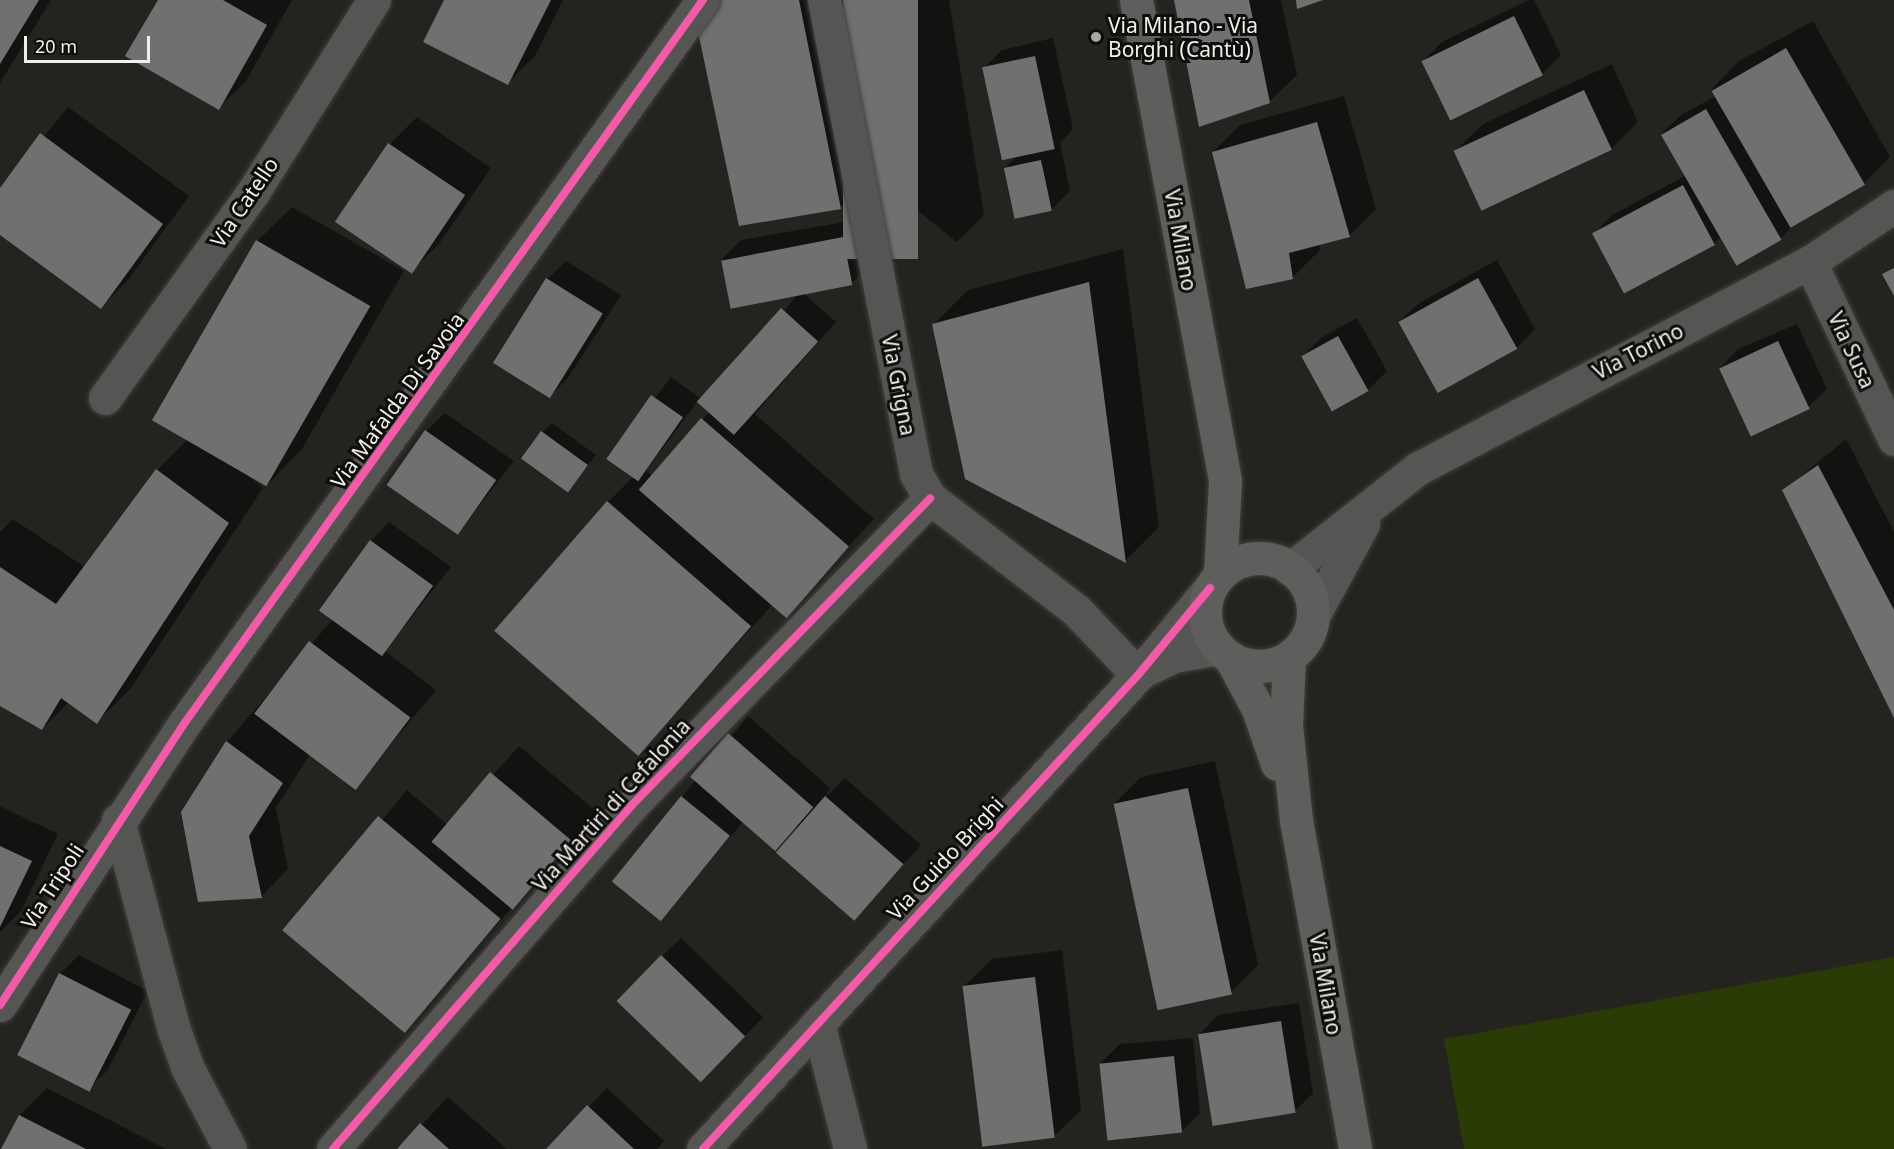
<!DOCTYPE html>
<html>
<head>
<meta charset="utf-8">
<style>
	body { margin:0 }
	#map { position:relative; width:1894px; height:1149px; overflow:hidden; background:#252320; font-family:"Noto Sans",sans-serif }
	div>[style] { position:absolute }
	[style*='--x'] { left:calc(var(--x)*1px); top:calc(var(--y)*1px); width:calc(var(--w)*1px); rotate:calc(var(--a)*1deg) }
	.green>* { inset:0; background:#2b3b05 }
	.shadow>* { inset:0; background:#0007 }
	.building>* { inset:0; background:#717070; transform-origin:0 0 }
	.roads { filter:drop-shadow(0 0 2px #41403d) drop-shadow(0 0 2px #41403d) }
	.minor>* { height:33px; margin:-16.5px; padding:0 16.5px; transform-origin:16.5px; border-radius:16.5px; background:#555554 }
	.major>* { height:33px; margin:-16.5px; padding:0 16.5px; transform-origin:16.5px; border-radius:16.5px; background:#5f5e5c }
	.major>.ring { margin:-16.5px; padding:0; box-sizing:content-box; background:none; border:33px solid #5f5e5c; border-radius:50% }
	.cycleway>* { height:8px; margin:-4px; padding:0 4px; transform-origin:4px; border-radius:4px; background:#f35aa7 }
	.dots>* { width:16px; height:16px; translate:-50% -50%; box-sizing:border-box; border:3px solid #0e0d0b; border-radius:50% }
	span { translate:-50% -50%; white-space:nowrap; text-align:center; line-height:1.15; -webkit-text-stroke:6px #0e0d0b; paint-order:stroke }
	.poi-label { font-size:21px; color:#f1efec }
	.left { translate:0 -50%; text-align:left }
	.street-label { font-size:21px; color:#f1efec }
	.scale { position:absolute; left:24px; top:36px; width:126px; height:27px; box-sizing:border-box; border:3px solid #f1efec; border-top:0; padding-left:8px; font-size:18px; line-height:21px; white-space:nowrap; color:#f1efec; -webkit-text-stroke:4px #0e0d0b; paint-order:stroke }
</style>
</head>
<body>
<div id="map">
	<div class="green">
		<div style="clip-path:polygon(1894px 957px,1894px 1149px,1464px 1149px,1444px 1039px)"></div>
	</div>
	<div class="shadow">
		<div style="clip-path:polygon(0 0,51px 0,0 83px)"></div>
		<div style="clip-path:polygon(159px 0,292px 0,246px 81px,218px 108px)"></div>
		<div style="clip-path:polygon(446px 0,563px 0,535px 56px,507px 83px)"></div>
		<div style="clip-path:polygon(721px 0,840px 0,848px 40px,844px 0,949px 0,984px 215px,957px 242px,873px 175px,841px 207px,740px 224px)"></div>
		<div style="clip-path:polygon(1175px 0,1281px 0,1297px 75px,1269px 102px)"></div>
		<div style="clip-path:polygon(1529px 0,1534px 0,1561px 55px,1542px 74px,1423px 61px,1442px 42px)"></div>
		<div style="clip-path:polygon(1813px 21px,1890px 157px,1863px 184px,1798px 220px,1780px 239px,1722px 236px,1714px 244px,1594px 234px,1612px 215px,1687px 175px,1662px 133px,1681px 115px,1716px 96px,1712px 89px,1739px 61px)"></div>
		<div style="clip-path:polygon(1053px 38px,1073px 129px,1060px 143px,1070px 191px,1051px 210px,1006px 167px,1016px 157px,984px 68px,1002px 50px)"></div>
		<div style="clip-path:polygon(1612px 64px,1638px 122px,1611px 149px,1455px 151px,1483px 124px)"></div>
		<div style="clip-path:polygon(1344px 96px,1376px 209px,1349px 236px,1319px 244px,1320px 250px,1293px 277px,1247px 287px,1213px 152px,1240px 125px)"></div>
		<div style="clip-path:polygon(68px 107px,189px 196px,128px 280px,101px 307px,0 233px,0 190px)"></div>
		<div style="clip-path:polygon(417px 117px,491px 168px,439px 244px,411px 271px,337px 220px,390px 144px)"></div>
		<div style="clip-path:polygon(292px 207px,404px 271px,302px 449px,268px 484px,234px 464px,263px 488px,131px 688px,97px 722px,69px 702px,42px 729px,0 704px,0 532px,13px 519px,85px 567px,157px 470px,188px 439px,257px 241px)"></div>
		<div style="clip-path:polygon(862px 219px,870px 265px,851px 284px,803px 293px,836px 322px,755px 414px,874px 519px,784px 615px,772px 605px,639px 753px,608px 502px,634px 476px,609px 459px,671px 377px,700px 398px,646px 471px,652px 476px,710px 411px,798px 293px,722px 259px,741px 240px)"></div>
		<div style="clip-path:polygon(1123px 249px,1159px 527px,1125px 561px,934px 324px,968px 290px)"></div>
		<div style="clip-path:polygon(1497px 260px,1535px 329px,1517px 348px,1400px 321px,1419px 303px)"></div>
		<div style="clip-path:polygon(566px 261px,621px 295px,568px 378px,549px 397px,547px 279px)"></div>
		<div style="clip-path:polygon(1357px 318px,1387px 371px,1368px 390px,1303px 356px,1322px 337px)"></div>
		<div style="clip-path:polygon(1797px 324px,1827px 389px,1808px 407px,1720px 368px,1738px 349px)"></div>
		<div style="clip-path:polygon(445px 413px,514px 461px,458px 533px,426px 431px)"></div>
		<div style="clip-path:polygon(552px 423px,596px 455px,569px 490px,542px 432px)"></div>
		<div style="clip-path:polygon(1846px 439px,1894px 532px,1894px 715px,1784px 490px)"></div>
		<div style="clip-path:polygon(389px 522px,451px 567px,385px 651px,436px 690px,355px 788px,310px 754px,276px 808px,288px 869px,261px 897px,227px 742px,333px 619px,371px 541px)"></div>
		<div style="clip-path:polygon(748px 716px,830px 788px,822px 801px,845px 778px,921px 845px,854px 919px,796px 827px,774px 849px,743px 822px,659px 919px,613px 881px)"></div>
		<div style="clip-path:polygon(519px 746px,597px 812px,403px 1030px,289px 932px,407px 790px,448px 825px)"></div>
		<div style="clip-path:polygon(1215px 761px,1258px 965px,1231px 992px,1114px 804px,1141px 777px)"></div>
		<div style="clip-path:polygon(0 806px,58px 834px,21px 911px,0 932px)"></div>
		<div style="clip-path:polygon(681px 938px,763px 1017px,721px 1061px,662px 956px)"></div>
		<div style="clip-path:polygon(1062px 950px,1081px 1110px,1053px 1137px,964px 986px,992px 959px)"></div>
		<div style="clip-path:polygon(79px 955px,148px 991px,107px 1071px,88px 1089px,60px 974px)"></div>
		<div style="clip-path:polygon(1299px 1003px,1313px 1093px,1294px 1112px,1200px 1034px,1218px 1015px)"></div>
		<div style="clip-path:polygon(1193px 1038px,1200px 1113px,1181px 1132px,1101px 1063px,1120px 1044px)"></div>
		<div style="clip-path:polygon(47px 1088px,166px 1149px,3px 1149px,20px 1115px)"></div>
		<div style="clip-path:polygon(607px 1088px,664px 1141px,657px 1149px,548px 1149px)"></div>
		<div style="clip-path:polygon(448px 1097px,507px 1149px,399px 1149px)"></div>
	</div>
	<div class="building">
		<div style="clip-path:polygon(0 0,39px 0,0 64px)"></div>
		<div style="clip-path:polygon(158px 0,223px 0,267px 25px,219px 110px,125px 56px)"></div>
		<div style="clip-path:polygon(444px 0,551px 0,508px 85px,423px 42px)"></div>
		<div style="clip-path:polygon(719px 0,799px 0,841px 209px,739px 226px,697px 27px)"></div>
		<div style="left:843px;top:0;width:75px;height:259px"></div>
		<div style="clip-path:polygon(1174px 0,1249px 0,1270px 103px,1199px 127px)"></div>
		<div style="clip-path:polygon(1296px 0,1323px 0,1297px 9px)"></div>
		<div style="left:1514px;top:16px;width:66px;height:103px;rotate:64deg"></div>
		<div style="left:1786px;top:48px;width:158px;height:86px;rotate:60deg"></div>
		<div style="left:1035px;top:56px;width:95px;height:54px;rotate:78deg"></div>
		<div style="left:1584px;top:90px;width:66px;height:144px;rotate:65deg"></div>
		<div style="left:1706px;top:109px;width:151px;height:52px;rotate:60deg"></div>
		<div style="clip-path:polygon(1317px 122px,1350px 237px,1289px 253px,1293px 279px,1246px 289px,1212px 152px)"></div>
		<div style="clip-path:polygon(40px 133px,163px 224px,101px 309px,0 235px,0 188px)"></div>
		<div style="left:388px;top:143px;width:93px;height:95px;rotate:34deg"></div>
		<div style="left:1041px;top:160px;width:52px;height:38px;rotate:78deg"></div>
		<div style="left:1683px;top:185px;width:68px;height:103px;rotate:62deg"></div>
		<div style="left:843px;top:237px;width:49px;height:124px;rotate:79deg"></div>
		<div style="left:256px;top:240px;width:132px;height:208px;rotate:30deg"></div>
		<div style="clip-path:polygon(1894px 268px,1894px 296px,1882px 274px)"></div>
		<div style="left:546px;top:278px;width:67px;height:100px;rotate:32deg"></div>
		<div style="left:1478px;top:278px;width:81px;height:91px;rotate:61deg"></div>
		<div style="clip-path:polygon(1089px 282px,1126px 563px,965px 479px,932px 324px)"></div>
		<div style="left:781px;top:308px;width:50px;height:126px;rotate:42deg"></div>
		<div style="left:1338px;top:336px;width:63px;height:42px;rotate:61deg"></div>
		<div style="left:1778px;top:341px;width:75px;height:65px;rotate:65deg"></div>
		<div style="left:651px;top:395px;width:39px;height:78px;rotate:35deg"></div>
		<div style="left:701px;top:418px;width:196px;height:95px;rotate:41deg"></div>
		<div style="left:425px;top:430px;width:87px;height:67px;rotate:35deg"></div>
		<div style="left:541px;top:431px;width:58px;height:34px;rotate:36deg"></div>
		<div style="clip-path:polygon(1818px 465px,1894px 610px,1894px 718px,1782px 490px)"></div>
		<div style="clip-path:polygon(156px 469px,229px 523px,97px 724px,61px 698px,42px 730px,0 706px,0 567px,56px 604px)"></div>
		<div style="left:607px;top:501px;width:191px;height:172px;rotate:41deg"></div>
		<div style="left:370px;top:540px;width:78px;height:87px;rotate:36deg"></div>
		<div style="left:309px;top:641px;width:127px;height:91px;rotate:37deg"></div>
		<div style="left:728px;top:733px;width:113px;height:58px;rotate:41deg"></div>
		<div style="clip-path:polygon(226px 741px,283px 783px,249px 836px,262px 898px,198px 902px,181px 812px)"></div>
		<div style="left:490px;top:772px;width:106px;height:91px;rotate:40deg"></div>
		<div style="left:1188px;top:788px;width:211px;height:76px;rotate:78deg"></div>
		<div style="left:681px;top:796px;width:63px;height:110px;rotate:39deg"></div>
		<div style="left:825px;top:796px;width:104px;height:75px;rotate:41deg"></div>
		<div style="left:378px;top:816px;width:160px;height:149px;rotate:40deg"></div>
		<div style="clip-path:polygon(0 846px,32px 861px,0 927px)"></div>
		<div style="left:661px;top:955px;width:117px;height:64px;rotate:44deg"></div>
		<div style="left:59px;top:973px;width:81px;height:92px;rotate:27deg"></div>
		<div style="left:1035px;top:977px;width:162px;height:73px;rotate:83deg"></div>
		<div style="left:1281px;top:1021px;width:93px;height:84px;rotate:81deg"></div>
		<div style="left:1174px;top:1056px;width:77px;height:75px;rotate:84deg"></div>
		<div style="clip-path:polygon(587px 1105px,634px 1149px,546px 1149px)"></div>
		<div style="clip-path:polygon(19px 1115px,86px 1149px,1px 1149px)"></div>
		<div style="clip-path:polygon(420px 1123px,449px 1149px,397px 1149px)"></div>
	</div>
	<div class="roads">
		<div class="minor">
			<div style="--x:824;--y:0;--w:483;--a:79"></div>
			<div style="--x:916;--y:474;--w:28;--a:60"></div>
			<div style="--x:930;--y:498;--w:184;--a:37.5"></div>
			<div style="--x:1076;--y:610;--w:90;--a:46.4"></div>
			<div style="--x:1810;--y:262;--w:196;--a:64.6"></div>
			<div style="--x:105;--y:398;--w:254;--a:-54.3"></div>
			<div style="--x:253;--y:192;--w:227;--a:-57.8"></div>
			<div style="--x:1290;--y:569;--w:162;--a:-38.2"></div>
			<div style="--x:1417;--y:469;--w:444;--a:-27.8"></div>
			<div style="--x:1810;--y:262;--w:101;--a:-33.7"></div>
			<div style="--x:1313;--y:616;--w:105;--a:-61.5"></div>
			<div style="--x:1144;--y:670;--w:33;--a:-25"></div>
			<div style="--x:1174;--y:656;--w:46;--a:-10.1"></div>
			<div style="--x:118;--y:820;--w:217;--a:75.1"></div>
			<div style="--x:174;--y:1030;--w:41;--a:70.3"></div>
			<div style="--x:188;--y:1069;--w:90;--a:62.3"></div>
			<div style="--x:0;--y:1005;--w:339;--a:-56.8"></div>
			<div style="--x:186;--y:721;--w:887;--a:-54.36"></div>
			<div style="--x:818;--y:1023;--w:130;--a:75.7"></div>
			<div style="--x:333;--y:1149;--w:454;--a:-49"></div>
			<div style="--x:631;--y:806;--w:429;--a:-45.8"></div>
			<div style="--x:703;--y:1149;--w:643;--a:-47.46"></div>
			<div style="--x:1138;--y:675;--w:113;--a:-50.4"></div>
		</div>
		<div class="major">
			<div style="--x:1136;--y:0;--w:489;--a:79.5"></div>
			<div style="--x:1225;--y:481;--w:93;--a:93.1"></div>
			<div class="ring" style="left:1205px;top:558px;width:75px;height:75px"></div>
			<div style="--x:1230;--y:657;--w:59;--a:61.7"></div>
			<div style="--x:1258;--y:709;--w:58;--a:70.9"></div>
			<div style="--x:1289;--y:657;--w:68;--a:92.5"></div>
			<div style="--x:1286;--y:725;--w:96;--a:84"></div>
			<div style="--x:1296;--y:820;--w:334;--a:79.8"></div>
		</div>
	</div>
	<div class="cycleway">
		<div style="--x:0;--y:1005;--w:339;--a:-56.8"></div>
		<div style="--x:186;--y:721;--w:887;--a:-54.36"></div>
		<div style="--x:333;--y:1149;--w:454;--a:-49"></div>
		<div style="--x:631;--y:806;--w:429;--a:-45.8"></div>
		<div style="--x:703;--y:1149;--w:643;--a:-47.46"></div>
		<div style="--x:1138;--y:675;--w:113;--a:-50.4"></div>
	</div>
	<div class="dots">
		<div style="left:1096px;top:37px;background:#aaa8a5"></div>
	</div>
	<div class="poi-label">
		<span class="left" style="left:1108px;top:37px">Via Milano - Via<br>Borghi (Cantù)</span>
	</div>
	<div class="street-label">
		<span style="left:244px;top:202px;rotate:-56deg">Via Catello</span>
		<span style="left:1181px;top:240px;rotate:80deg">Via Milano</span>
		<span style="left:1852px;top:350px;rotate:65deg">Via Susa</span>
		<span style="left:1638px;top:351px;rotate:-27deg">Via Torino</span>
		<span style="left:899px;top:385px;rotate:79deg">Via Grigna</span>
		<span style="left:397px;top:400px;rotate:-54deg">Via Mafalda Di Savoia</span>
		<span style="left:611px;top:805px;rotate:-48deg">Via Martiri di Cefalonia</span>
		<span style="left:945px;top:858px;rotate:-47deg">Via Guido Brighi</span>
		<span style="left:52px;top:886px;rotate:-57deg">Via Tripoli</span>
		<span style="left:1326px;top:984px;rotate:80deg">Via Milano</span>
	</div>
	<div class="scale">20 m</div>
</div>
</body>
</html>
